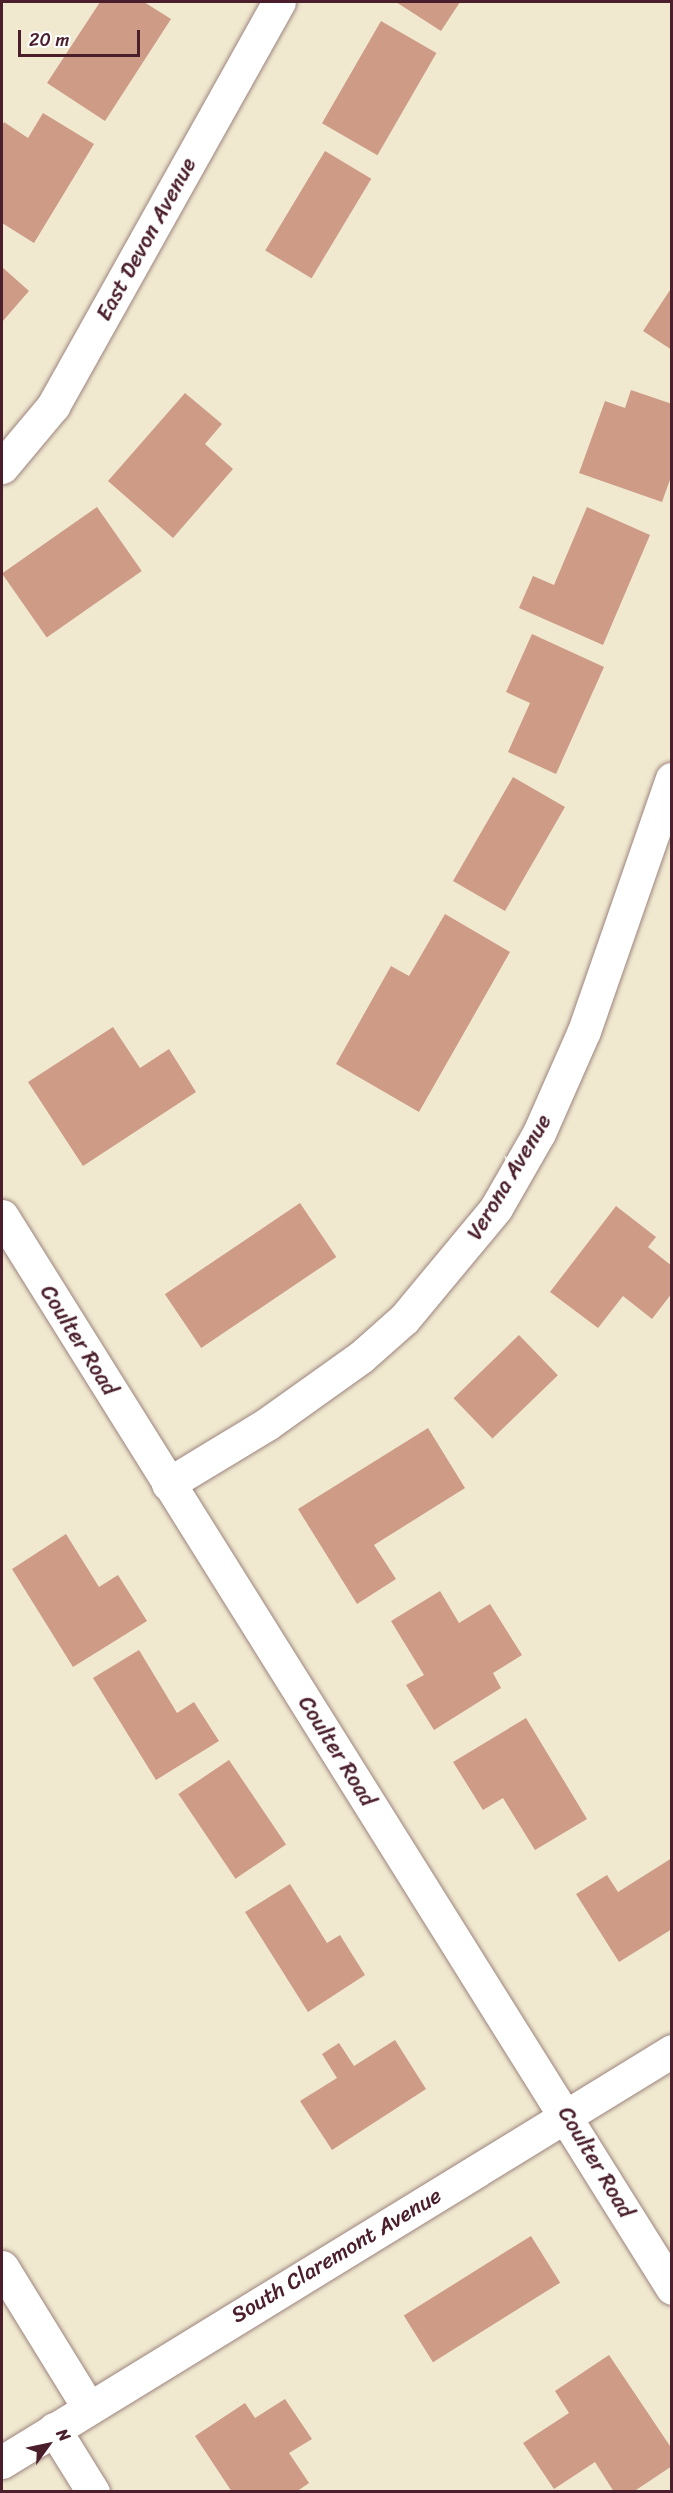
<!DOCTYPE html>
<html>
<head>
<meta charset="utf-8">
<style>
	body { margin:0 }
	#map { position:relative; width:673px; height:2493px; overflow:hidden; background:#f0e9d0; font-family:Sriracha,sans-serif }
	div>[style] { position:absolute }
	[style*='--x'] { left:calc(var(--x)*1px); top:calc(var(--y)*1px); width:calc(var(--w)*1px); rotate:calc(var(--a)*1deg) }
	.building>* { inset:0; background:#cd9b86; transform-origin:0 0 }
	.roads { filter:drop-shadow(0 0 2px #9d847e) drop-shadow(0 0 2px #9d847e) }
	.minor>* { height:33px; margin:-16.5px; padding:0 16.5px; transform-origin:16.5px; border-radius:16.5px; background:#fff }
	span { translate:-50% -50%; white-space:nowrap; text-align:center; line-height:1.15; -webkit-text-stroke:6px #fff; paint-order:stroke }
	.street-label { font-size:22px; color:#4a1f2b }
	.frame { position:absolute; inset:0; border:3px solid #4a1f2b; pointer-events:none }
	.north { position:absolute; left:18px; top:2415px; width:60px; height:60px; -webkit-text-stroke:4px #fff; paint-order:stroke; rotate:57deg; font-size:16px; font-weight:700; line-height:24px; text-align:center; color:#4a1f2b }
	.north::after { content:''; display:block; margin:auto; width:21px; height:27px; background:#4a1f2b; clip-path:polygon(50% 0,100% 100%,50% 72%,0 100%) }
	.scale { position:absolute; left:18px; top:30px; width:122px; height:27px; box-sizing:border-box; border:3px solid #4a1f2b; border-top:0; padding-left:8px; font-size:18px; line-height:21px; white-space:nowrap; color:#4a1f2b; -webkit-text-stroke:4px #fff; paint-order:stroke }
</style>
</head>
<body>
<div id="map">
	<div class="building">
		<div style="clip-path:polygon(100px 2px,144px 2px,171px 19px,105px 121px,47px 83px)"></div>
		<div style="clip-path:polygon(396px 2px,460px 2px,441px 31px)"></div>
		<div style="left:381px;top:21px;width:64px;height:118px;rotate:30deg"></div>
		<div style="clip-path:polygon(43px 113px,94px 144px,34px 243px,2px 223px,2px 127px,4px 122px,28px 138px)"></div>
		<div style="left:325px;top:151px;width:54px;height:116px;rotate:31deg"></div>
		<div style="clip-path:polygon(2px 267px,29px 291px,2px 322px)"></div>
		<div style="clip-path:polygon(672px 287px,672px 350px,643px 331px)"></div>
		<div style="clip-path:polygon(631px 390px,672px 404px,672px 474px,662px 502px,579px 473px,605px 401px,625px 408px)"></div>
		<div style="clip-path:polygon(185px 393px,222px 424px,205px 444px,233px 469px,173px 538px,108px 481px)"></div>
		<div style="left:97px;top:507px;width:78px;height:116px;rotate:55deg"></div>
		<div style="clip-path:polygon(587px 507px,650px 535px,603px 645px,519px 608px,533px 576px,554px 585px)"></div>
		<div style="clip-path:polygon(532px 634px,604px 667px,556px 774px,508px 752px,530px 703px,506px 692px)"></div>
		<div style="left:513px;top:777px;width:60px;height:120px;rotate:30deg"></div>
		<div style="clip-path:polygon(445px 914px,510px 952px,419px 1112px,336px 1064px,391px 966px,409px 976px)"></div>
		<div style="clip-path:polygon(113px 1027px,140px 1068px,169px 1049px,196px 1092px,83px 1166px,28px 1082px)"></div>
		<div style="left:300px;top:1203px;width:65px;height:163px;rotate:56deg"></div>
		<div style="clip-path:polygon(616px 1206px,656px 1237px,648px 1247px,672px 1266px,672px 1293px,652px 1319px,623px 1296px,598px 1328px,550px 1292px)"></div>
		<div style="left:519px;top:1335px;width:56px;height:91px;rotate:46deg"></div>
		<div style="clip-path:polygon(428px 1428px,465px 1488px,374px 1545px,396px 1579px,357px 1604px,298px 1509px)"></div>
		<div style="clip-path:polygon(66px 1534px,99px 1587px,118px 1575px,147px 1621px,73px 1667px,12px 1569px)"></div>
		<div style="clip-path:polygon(440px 1591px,459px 1623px,490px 1604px,522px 1655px,493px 1673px,501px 1688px,434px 1730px,406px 1685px,424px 1675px,391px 1621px)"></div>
		<div style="clip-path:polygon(139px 1650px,177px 1713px,194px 1702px,219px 1741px,156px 1780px,93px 1678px)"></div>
		<div style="clip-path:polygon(526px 1718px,587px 1819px,535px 1850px,503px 1798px,483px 1810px,453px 1762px)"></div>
		<div style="left:229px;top:1760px;width:102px;height:61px;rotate:56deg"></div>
		<div style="clip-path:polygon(672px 1858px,672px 1929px,619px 1962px,576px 1894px,607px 1875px,618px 1892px)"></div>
		<div style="clip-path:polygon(290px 1884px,327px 1943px,340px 1935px,365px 1975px,308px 2012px,245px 1912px)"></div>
		<div style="clip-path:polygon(395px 2040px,426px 2089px,332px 2150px,300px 2101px,337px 2078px,322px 2054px,339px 2043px,354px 2066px)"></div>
		<div style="left:531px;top:2236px;width:55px;height:150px;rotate:58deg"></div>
		<div style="clip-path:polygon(609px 2355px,672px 2449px,672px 2466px,633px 2492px,614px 2492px,595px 2462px,554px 2489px,523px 2443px,569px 2413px,555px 2391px)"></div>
		<div style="clip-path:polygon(285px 2399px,312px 2439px,289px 2453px,309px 2483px,296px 2492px,232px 2492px,195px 2436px,245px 2403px,255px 2418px)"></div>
	</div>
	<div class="roads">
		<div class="minor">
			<div style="--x:2;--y:467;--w:80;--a:-50.1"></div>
			<div style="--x:53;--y:406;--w:463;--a:-60.8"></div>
			<div style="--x:2;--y:1216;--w:1264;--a:57.99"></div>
			<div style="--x:168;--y:1484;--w:116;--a:-31.2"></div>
			<div style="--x:267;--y:1424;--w:115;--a:-35.5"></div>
			<div style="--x:361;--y:1357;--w:57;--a:-41.5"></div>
			<div style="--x:404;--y:1319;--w:144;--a:-50.3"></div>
			<div style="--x:496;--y:1208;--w:86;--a:-60.2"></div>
			<div style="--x:539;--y:1133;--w:111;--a:-66.2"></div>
			<div style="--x:584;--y:1031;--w:267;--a:-70.8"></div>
			<div style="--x:2;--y:2267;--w:164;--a:58.4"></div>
			<div style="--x:54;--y:2429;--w:74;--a:58.2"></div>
			<div style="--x:2;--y:2462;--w:786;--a:-31.53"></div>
		</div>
	</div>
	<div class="street-label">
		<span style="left:146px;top:239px;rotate:-61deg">East Devon Avenue</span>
		<span style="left:509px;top:1177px;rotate:-59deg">Verona Avenue</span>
		<span style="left:79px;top:1340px;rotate:58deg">Coulter Road</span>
		<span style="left:337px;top:1751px;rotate:58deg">Coulter Road</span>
		<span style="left:596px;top:2162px;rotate:59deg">Coulter Road</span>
		<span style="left:336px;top:2255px;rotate:-31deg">South Claremont Avenue</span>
	</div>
	<div class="frame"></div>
	<div class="north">N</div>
	<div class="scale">20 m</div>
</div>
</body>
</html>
